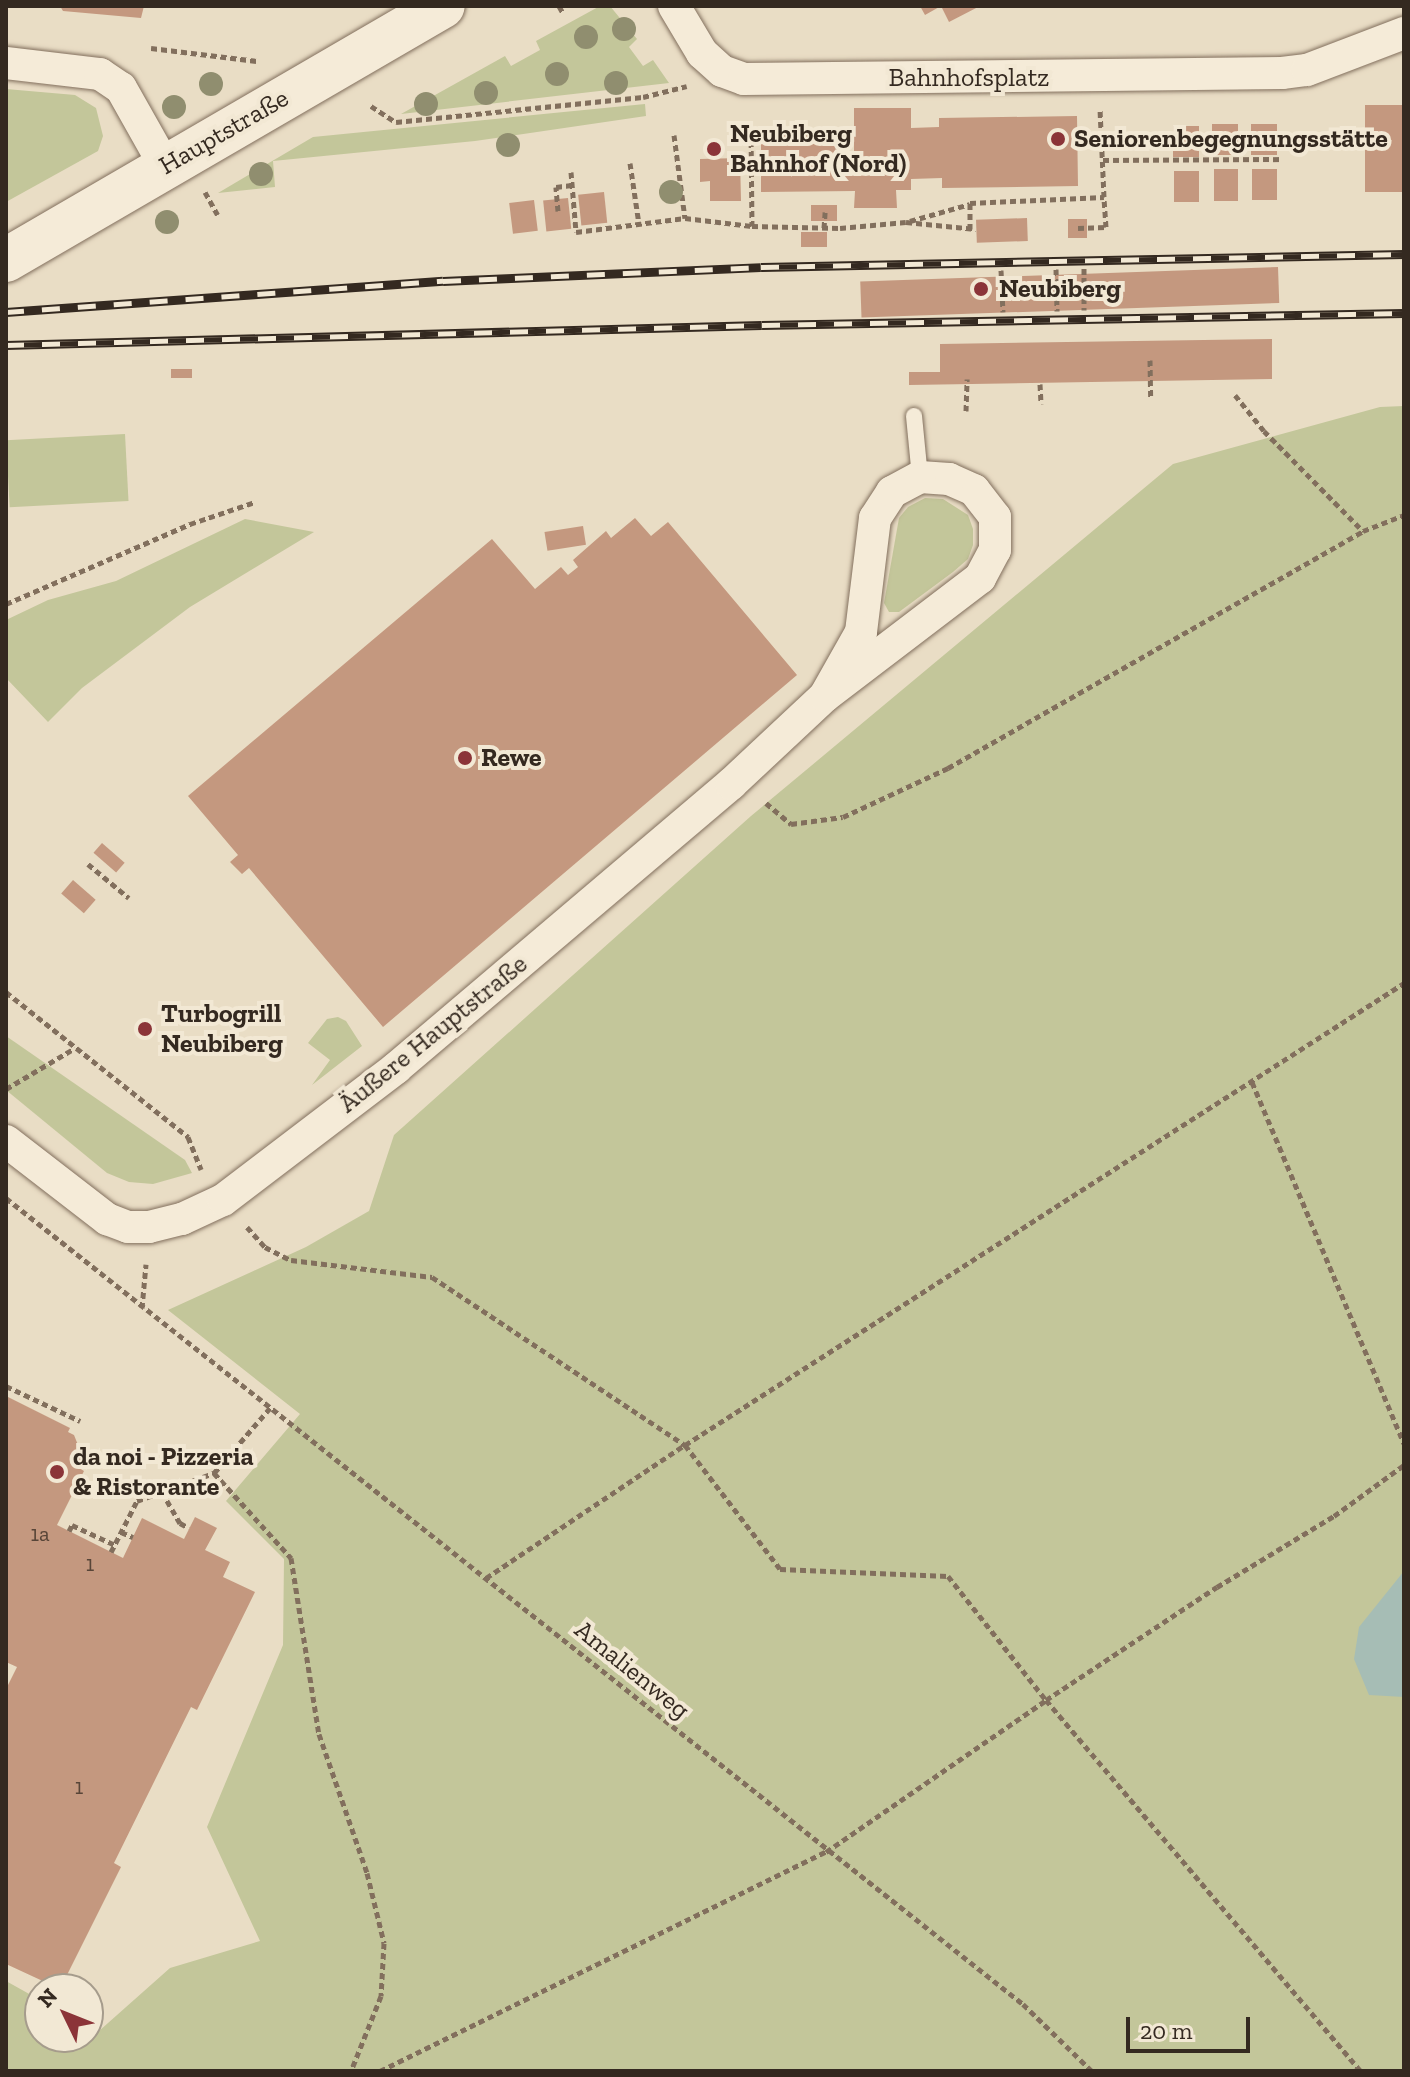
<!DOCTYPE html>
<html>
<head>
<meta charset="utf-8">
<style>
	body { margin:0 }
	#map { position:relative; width:1410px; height:2077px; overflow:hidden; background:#e9ddc5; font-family:"Zilla Slab",serif }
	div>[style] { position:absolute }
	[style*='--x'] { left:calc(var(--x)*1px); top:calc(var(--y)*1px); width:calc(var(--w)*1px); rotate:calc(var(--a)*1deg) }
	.green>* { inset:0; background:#c3c69a; transform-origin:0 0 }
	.water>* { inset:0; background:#a6bdb5 }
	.building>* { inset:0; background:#c4987f; transform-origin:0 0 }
	.path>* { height:5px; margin-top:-2.5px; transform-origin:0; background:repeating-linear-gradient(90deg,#826f5d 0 6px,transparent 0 10px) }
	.roads { filter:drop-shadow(0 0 2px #826f5d) drop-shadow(0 0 2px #826f5d) }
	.lane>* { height:16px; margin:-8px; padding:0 8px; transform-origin:8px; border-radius:8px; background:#f5ebd8 }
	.street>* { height:32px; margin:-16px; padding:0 16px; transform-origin:16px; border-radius:16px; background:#f5ebd8 }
	.secondary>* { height:44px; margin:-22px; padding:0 22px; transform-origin:22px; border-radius:22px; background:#f5ebd8 }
	.rail>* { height:9px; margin-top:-4.5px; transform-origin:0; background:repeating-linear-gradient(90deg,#f2e8d4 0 18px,#342920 0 36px); box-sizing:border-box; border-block:2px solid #342920 }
	.trees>* { width:24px; height:24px; margin:-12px; border-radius:50%; background:#908e6f }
	.dots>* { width:22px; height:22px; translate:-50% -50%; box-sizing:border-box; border:4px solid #f2e8d4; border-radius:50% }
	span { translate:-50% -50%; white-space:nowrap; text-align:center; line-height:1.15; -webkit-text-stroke:8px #f2e8d4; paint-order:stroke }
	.number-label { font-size:22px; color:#584538 }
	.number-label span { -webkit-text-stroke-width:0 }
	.street-label { font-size:26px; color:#342920 }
	.poi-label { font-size:26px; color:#342920; font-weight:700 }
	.left { translate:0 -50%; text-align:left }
	.frame { position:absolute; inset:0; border:8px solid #342920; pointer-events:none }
	.north { position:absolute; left:24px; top:1973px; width:80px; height:80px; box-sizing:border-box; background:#f2e8d4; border:2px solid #a69c8c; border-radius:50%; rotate:313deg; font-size:22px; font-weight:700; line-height:32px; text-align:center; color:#342920 }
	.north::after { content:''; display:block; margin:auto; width:28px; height:36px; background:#8b3438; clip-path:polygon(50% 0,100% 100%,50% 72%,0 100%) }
	.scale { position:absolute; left:1126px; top:2017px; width:124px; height:36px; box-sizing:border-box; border:4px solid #342920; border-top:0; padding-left:10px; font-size:24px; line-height:28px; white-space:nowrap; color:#342920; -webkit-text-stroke:6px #f2e8d4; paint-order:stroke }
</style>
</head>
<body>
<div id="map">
	<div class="green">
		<div style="clip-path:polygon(600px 6px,610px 6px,637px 39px,629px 47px,643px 66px,653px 60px,669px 83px,401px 114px,505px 56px,511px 66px,540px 50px,536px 41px)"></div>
		<div style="clip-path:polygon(6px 89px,75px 95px,96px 108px,103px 136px,98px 151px,6px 202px)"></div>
		<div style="clip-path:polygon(645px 104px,646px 116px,475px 141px,273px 161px,275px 187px,218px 193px,313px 137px)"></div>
		<div style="clip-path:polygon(1404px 406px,1404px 2071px,6px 2071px,6px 1981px,40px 2000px,40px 2037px,88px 2037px,88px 2026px,99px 2031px,170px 1968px,260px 1941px,207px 1827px,283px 1645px,284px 1559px,226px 1501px,300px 1414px,168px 1310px,306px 1247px,369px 1211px,394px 1135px,751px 816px,1173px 464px,1380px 407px)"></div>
		<div style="left:125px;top:434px;width:67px;height:119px;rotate:87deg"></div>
		<div style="clip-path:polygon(925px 498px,943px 499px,968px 515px,973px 529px,973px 545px,968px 559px,953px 572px,899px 612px,889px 612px,884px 603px,899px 518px,908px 507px)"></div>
		<div style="clip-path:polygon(245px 519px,314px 532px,190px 607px,82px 688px,48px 722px,6px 678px,6px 620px,48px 600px,116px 581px)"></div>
		<div style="clip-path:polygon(338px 1017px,346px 1021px,362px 1046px,312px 1085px,330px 1060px,308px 1043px,327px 1019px)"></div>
		<div style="clip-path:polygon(6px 1036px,185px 1160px,192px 1173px,153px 1184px,129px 1182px,107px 1173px,6px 1090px)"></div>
	</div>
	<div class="water">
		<div style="clip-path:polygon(1404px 1571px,1404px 1697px,1369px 1695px,1354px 1659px,1359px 1627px)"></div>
	</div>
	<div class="building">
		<div style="clip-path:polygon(60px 6px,144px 6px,141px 18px,63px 11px)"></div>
		<div style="clip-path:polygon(920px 6px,980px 6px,949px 22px,941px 6px,925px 15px)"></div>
		<div style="left:1404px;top:105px;width:87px;height:39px;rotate:90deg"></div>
		<div style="clip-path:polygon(854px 108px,911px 108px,911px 128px,939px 127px,939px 118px,1077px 116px,1078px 186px,942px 188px,942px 178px,911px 179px,911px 190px,896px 190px,897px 208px,854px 208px,855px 191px,761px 192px,761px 129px,840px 128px,840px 155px,854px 155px)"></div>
		<div style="left:1212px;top:124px;width:26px;height:31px"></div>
		<div style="left:1251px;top:124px;width:26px;height:31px"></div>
		<div style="left:1173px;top:126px;width:26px;height:31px"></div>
		<div style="clip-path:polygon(740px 158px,741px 201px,710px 201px,710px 181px,700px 182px,700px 159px)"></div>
		<div style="left:1214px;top:169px;width:24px;height:32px"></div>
		<div style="left:1252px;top:169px;width:25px;height:31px"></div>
		<div style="left:1174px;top:171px;width:25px;height:31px"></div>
		<div style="left:604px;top:192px;width:31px;height:26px;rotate:84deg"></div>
		<div style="left:568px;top:198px;width:31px;height:25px;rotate:84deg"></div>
		<div style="left:534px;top:200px;width:31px;height:25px;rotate:83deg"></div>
		<div style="left:837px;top:205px;width:16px;height:26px;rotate:90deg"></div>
		<div style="left:1027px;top:218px;width:23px;height:51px;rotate:88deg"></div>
		<div style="left:1068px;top:219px;width:19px;height:19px"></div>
		<div style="left:801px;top:232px;width:26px;height:15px"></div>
		<div style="left:1278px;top:267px;width:36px;height:418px;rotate:88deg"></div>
		<div style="clip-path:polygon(1272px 339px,1272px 379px,909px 385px,909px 372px,940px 372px,940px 344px)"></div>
		<div style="left:192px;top:369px;width:9px;height:21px;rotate:90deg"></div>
		<div style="clip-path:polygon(635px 518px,651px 536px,668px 522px,797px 675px,383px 1027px,249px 868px,242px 874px,230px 862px,238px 855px,188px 796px,492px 539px,535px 589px,561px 567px,568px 575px,578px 567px,573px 560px,606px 531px,611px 538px)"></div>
		<div style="left:583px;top:526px;width:19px;height:39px;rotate:81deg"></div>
		<div style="left:102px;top:843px;width:30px;height:13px;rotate:41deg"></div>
		<div style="left:73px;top:880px;width:30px;height:18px;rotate:41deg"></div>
		<div style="clip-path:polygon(8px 1397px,70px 1428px,68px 1432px,74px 1435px,84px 1460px,79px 1468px,84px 1471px,57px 1525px,123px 1558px,142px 1518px,184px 1539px,195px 1517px,217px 1528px,205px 1550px,230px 1562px,223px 1577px,255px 1592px,197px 1710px,191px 1707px,114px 1863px,121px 1867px,60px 1989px,6px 1964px,6px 1689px,17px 1667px,6px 1662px)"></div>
	</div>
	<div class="path">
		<div style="--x:559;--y:6;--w:8;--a:60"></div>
		<div style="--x:151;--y:48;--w:107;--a:7"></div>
		<div style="--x:371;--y:106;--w:30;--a:33"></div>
		<div style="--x:396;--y:122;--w:248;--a:-5.8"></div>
		<div style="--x:643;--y:97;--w:45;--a:-14"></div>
		<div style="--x:751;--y:131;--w:95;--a:89.4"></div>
		<div style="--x:752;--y:226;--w:88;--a:1.3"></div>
		<div style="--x:840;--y:228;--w:66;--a:-5.2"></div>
		<div style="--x:906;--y:222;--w:70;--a:5.7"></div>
		<div style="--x:674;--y:135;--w:84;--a:82.5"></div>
		<div style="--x:1103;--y:160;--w:179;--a:-0.3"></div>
		<div style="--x:630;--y:163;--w:62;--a:81.6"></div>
		<div style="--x:571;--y:172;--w:60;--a:85.2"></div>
		<div style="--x:576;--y:232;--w:110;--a:-7.3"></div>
		<div style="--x:685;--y:218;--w:67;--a:6.8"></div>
		<div style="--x:205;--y:192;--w:26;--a:61"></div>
		<div style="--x:558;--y:211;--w:24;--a:-95"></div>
		<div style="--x:556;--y:187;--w:16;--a:-7"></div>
		<div style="--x:910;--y:221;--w:62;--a:-15.8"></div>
		<div style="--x:824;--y:228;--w:16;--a:-86"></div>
		<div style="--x:1078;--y:228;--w:28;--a:-2"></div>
		<div style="--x:1106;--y:227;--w:30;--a:-94"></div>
		<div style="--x:970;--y:229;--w:26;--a:-90"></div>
		<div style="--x:970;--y:203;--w:134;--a:-2.6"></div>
		<div style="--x:1104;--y:197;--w:87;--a:-92.6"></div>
		<div style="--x:1084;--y:268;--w:42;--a:90"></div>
		<div style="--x:1056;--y:269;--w:42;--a:88.6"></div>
		<div style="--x:1001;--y:270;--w:42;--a:87.3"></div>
		<div style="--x:1047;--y:290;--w:10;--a:-6"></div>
		<div style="--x:1002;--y:291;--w:27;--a:-2"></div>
		<div style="--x:1150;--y:360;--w:39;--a:89"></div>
		<div style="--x:1040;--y:384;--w:20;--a:87"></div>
		<div style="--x:1235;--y:395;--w:46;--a:51.1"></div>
		<div style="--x:1264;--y:431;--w:141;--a:45.3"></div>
		<div style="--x:966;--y:411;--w:32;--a:-88"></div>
		<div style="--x:6;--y:604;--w:201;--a:-23.5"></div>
		<div style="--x:190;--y:524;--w:69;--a:-18.7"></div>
		<div style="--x:766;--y:803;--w:33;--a:40"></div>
		<div style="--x:791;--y:824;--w:52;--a:-7.7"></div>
		<div style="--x:843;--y:817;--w:116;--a:-25"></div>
		<div style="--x:948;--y:768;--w:478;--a:-29.7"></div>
		<div style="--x:1363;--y:531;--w:44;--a:-21.3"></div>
		<div style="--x:88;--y:864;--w:53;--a:39.7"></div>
		<div style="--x:6;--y:992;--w:233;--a:38.5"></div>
		<div style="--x:188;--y:1137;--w:35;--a:68"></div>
		<div style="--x:1252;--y:1082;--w:392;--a:67.2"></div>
		<div style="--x:6;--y:1089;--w:80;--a:-30.7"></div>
		<div style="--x:6;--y:1198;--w:1298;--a:38.4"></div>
		<div style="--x:1023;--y:2004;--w:96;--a:44.2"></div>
		<div style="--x:247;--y:1227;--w:27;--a:48"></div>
		<div style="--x:265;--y:1247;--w:29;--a:27"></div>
		<div style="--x:291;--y:1260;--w:142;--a:6.9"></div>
		<div style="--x:432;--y:1277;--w:304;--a:33.6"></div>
		<div style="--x:685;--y:1445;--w:156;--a:52.5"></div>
		<div style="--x:780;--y:1569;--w:168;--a:2.4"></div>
		<div style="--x:948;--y:1576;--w:158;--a:51.7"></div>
		<div style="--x:1046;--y:1700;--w:487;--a:49.7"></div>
		<div style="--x:142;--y:1308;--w:44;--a:-84.8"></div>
		<div style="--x:6;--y:1386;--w:82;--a:25.3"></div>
		<div style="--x:214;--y:1473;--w:115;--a:47.8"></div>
		<div style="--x:291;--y:1558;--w:178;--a:81"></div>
		<div style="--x:319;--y:1734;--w:147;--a:70.9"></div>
		<div style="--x:367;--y:1873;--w:72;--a:76.3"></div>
		<div style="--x:384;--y:1943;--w:53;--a:93.2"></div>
		<div style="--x:381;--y:1996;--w:81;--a:111.8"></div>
		<div style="--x:162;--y:1492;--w:36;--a:60"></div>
		<div style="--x:180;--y:1523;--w:10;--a:29"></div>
		<div style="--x:69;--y:1531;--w:7;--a:-63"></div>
		<div style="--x:72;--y:1525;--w:47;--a:24.9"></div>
		<div style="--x:121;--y:1532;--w:13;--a:23"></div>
		<div style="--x:111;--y:1552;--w:57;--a:-63"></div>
		<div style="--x:137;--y:1501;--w:82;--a:-20"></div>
		<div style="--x:214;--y:1473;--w:86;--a:-49.3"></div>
		<div style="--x:486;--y:1578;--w:239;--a:-33.8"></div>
		<div style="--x:685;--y:1445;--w:855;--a:-32.72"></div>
		<div style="--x:380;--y:2071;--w:497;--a:-26.2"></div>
		<div style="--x:826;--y:1852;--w:267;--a:-34.6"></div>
		<div style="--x:1046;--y:1700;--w:205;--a:-33.5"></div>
		<div style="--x:1217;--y:1587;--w:137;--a:-31.3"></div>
		<div style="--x:1334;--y:1516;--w:87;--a:-36.1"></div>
	</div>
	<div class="roads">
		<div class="lane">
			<div style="--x:914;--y:416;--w:61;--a:84.4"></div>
		</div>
		<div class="street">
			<div style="--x:674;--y:6;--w:55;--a:59.2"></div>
			<div style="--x:702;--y:53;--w:27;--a:42"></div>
			<div style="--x:722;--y:71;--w:23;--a:20"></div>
			<div style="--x:744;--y:79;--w:538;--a:-0.64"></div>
			<div style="--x:1282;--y:73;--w:25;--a:-7"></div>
			<div style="--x:1307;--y:70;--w:104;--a:-20.9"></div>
			<div style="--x:6;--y:63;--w:95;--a:6.7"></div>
			<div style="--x:100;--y:74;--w:25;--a:34"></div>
			<div style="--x:121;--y:88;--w:90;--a:60.6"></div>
			<div style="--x:6;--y:1141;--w:128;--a:37.7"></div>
			<div style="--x:107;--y:1219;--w:22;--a:21"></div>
			<div style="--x:128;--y:1227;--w:21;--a:0"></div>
			<div style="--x:149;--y:1227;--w:34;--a:-14"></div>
			<div style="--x:182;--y:1219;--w:45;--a:-24.9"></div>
			<div style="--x:223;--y:1200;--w:218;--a:-37.3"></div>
			<div style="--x:396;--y:1068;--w:439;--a:-40.3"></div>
			<div style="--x:731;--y:784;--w:129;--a:-43.1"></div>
			<div style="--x:825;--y:696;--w:195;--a:-37.3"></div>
			<div style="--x:980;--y:578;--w:32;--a:-62"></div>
			<div style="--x:995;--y:550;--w:33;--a:-90"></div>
			<div style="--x:995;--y:517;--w:34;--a:-128"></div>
			<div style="--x:974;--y:490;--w:27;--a:-156"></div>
			<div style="--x:949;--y:479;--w:29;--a:-176"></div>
			<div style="--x:920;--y:477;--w:32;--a:152"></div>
			<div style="--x:892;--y:492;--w:31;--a:123"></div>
			<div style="--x:875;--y:518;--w:115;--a:97"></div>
			<div style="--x:861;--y:632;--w:73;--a:119.4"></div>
		</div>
		<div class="secondary">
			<div style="--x:6;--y:260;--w:505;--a:-30.17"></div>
		</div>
	</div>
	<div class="rail">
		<div style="--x:6;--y:312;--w:438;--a:-4.1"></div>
		<div style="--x:443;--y:281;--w:318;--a:-2.5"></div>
		<div style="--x:761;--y:267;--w:643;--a:-1.16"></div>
		<div style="--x:6;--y:345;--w:756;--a:-1.52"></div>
		<div style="--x:762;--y:325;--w:642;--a:-1.07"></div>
	</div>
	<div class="trees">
		<div style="left:624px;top:29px"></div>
		<div style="left:586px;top:37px"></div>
		<div style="left:557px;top:74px"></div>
		<div style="left:616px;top:83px"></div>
		<div style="left:211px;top:84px"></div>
		<div style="left:486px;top:93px"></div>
		<div style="left:426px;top:104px"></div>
		<div style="left:174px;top:107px"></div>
		<div style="left:508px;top:145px"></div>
		<div style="left:261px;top:174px"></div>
		<div style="left:671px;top:192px"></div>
		<div style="left:167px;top:222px"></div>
	</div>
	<div class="dots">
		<div style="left:1058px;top:139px;background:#8b3438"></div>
		<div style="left:714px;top:149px;background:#8b3438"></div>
		<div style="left:981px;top:289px;background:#8b3438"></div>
		<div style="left:465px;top:758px;background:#8b3438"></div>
		<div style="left:145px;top:1029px;background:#8b3438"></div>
		<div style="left:57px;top:1472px;background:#8b3438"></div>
	</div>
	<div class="number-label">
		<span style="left:40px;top:1534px">1a</span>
		<span style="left:90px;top:1564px">1</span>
		<span style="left:79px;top:1787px">1</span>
	</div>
	<div class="street-label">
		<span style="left:969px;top:78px">Bahnhofsplatz</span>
		<span style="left:224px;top:132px;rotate:-30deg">Hauptstraße</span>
		<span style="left:433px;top:1034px;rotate:-39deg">Äußere Hauptstraße</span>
		<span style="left:632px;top:1670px;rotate:39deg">Amalienweg</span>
	</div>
	<div class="poi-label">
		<span class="left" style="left:730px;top:149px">Neubiberg<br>Bahnhof (Nord)</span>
		<span class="left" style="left:1074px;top:139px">Seniorenbegegnungsstätte</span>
		<span class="left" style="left:999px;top:289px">Neubiberg</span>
		<span class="left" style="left:481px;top:758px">Rewe</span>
		<span class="left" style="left:161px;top:1029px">Turbogrill<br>Neubiberg</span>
		<span class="left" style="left:73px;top:1472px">da noi - Pizzeria<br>&amp; Ristorante</span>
	</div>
	<div class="frame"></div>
	<div class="north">N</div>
	<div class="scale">20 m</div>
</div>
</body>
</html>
